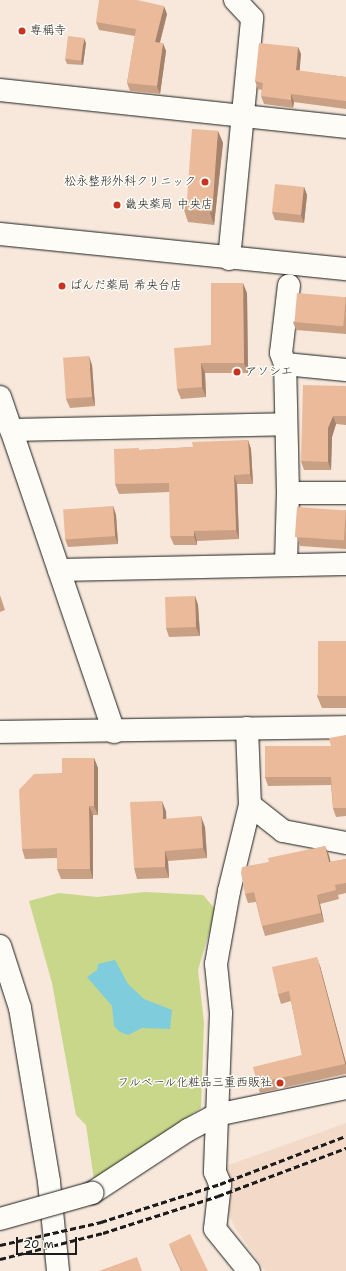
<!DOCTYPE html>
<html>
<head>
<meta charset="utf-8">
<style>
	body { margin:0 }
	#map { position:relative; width:346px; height:1271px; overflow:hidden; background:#f7e8db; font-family:"Shantell Sans","Klee One",sans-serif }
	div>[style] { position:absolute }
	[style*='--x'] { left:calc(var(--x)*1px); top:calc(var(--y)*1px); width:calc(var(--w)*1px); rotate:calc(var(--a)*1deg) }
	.built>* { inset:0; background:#f3dac8 }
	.green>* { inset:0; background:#c9d78b }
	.water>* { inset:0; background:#7eccdc }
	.roads { filter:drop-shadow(0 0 1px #1c1c1c) drop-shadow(0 0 1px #1c1c1c) }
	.minor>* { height:22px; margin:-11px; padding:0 11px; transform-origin:11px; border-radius:11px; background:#fdfcf7 }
	.rail>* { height:3px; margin-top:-1.5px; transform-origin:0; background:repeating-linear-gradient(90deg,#1c1c1c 0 6px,transparent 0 9px) }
	.bridges { filter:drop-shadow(0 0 1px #1c1c1c) drop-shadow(0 0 1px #1c1c1c) }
	.minor-bridge>* { height:22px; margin:-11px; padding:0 11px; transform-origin:11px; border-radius:11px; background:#fdfcf7 }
	.wall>* { inset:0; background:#c9a084 }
	.shaded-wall>* { inset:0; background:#a4826c }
	.building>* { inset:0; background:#eaba9a; transform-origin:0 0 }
	.dots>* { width:11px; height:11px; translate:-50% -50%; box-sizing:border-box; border:2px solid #fdfcf7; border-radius:50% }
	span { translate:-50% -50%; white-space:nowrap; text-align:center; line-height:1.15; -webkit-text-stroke:3px #fdfcf7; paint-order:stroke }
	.poi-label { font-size:12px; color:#1c1c1c }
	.left { translate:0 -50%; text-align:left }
	.right { translate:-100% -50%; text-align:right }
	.scale { position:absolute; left:16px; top:1237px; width:61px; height:18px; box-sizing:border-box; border:2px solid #1c1c1c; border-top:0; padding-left:5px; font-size:12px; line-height:14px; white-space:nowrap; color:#1c1c1c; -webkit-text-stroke:3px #fdfcf7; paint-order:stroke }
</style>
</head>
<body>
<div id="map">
	<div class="built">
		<div style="clip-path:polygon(346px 1123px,346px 1271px,265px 1271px,235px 1228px,225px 1205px,223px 1167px)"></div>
	</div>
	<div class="green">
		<div style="clip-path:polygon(145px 892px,203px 895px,216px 910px,198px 970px,204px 1023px,201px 1108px,94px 1180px,86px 1125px,76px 1115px,52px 983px,29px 901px,59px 893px,97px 897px)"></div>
	</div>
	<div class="water">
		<div style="clip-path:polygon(115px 960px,128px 984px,144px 999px,172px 1010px,170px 1029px,142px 1028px,128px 1035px,120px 1032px,114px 1026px,112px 1006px,87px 977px,97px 970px,98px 964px)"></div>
	</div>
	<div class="roads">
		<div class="minor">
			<div style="--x:0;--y:90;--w:348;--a:6.1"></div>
			<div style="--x:0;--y:234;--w:348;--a:5.8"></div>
			<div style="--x:229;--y:259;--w:242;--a:-84.5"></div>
			<div style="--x:252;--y:18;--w:25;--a:-133"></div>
			<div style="--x:285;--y:364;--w:61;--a:5.6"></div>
			<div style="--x:0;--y:397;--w:354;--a:71.2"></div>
			<div style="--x:11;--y:430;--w:275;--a:-1.2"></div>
			<div style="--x:288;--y:493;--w:58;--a:0"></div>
			<div style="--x:286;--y:564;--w:71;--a:-88.4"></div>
			<div style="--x:288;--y:493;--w:129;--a:-91.3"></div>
			<div style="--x:285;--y:364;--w:12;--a:-110"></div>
			<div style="--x:281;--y:353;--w:68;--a:-83.3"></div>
			<div style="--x:59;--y:570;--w:287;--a:-1.2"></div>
			<div style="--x:247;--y:728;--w:77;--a:87.8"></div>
			<div style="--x:250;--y:805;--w:89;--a:103.7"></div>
			<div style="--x:229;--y:891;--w:74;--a:100.1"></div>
			<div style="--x:216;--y:964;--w:49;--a:84.2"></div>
			<div style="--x:221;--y:1013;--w:159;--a:92.2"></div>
			<div style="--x:215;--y:1172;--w:13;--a:67"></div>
			<div style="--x:220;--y:1184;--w:45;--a:96.3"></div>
			<div style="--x:215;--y:1229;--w:54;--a:51"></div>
			<div style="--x:0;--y:732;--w:346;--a:-0.8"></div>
			<div style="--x:250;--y:805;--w:42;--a:38.2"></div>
			<div style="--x:283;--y:831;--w:64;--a:10.8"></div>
			<div style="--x:0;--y:946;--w:65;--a:72.1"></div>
			<div style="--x:20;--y:1008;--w:176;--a:80.5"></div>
			<div style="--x:49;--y:1182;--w:89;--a:84.2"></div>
			<div style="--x:92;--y:1193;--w:115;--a:-33.3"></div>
			<div style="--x:188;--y:1130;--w:32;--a:-28"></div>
			<div style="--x:216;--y:1115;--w:133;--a:-11.7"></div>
		</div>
	</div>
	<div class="rail">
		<div style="--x:0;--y:1245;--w:104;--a:-12.8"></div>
		<div style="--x:101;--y:1222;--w:125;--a:-17.7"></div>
		<div style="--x:220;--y:1184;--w:135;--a:-20.9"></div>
		<div style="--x:0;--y:1259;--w:106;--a:-14.2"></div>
		<div style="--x:103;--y:1233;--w:121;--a:-17.8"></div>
		<div style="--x:218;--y:1196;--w:137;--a:-20.6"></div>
	</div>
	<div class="bridges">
		<div class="minor-bridge">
			<div style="--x:0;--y:1219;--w:96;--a:-15.8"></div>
		</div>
	</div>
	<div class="wall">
		<div style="clip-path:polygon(167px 14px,160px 42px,166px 51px,160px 94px,130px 91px,127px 83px,135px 36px,99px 30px,96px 22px)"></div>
		<div style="clip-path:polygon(86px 43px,83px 65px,67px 64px,65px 59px)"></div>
		<div style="clip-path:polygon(298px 47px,301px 54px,299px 71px,346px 77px,346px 109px,294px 102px,293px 108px,264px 104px,261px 96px,262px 90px,258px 89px,255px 81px)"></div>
		<div style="clip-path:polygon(218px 131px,223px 143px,214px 225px,188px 222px,184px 210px)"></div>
		<div style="clip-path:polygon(304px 187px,307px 195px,304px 223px,275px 220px,272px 212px)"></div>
		<div style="clip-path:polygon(247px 293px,248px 373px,205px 373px,206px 397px,181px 399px,177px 389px,211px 345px)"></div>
		<div style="clip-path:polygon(346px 297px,346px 334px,296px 330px,293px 322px)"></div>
		<div style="clip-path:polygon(92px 365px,95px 406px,70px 408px,66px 399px)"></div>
		<div style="clip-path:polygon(346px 386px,346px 425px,336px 424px,332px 437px,331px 470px,304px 470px,301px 461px)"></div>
		<div style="clip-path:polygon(248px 440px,251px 449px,253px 484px,237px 484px,239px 539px,197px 541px,197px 545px,174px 545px,170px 536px,170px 492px,119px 494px,115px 484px,140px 450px,193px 447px)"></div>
		<div style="clip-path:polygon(113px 506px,116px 515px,118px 544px,68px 547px,65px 539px)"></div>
		<div style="clip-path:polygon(346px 510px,346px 549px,300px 546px,297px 537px)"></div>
		<div style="clip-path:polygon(0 595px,5px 610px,0 612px)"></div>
		<div style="clip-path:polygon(195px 596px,198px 605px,200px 636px,169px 637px,166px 628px)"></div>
		<div style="clip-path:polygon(346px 641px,346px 708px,322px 708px,317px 696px)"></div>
		<div style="clip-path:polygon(346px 735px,346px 816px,336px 817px,333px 808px,331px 785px,268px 786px,265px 777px,331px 746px)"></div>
		<div style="clip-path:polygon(94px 758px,98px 768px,98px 815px,93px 815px,93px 879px,61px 879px,57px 869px,57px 858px,25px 859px,22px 849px,62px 773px)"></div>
		<div style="clip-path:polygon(166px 811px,166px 819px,205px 827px,207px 858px,168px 861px,169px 878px,137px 879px,134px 868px)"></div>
		<div style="clip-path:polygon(325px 846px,330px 862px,346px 859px,346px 893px,338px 895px,339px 899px,320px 904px,324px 922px,265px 936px,262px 926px,256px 902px,248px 903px,245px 894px,269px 862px)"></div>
		<div style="clip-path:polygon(320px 966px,346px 1063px,346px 1074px,260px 1093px,257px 1083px,302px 1055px,291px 1001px,281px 1004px,278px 994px)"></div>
		<div style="clip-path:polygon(169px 1244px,208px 1271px,181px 1271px,173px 1254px)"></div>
	</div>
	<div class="shaded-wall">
		<div style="clip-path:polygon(164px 6px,167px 14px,158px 50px,155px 42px)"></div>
		<div style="clip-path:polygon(84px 38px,86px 43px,83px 65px,81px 61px)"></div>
		<div style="clip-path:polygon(163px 43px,166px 51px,160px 94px,157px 86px)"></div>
		<div style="clip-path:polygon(298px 47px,301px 54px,299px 78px,296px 70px)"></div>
		<div style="clip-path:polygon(291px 94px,294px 102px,293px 108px,291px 100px)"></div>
		<div style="clip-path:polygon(218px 131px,223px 143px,214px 225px,210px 213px)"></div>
		<div style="clip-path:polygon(304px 187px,307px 195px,304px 223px,301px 215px)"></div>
		<div style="clip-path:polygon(243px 283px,247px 293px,248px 373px,244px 363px)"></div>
		<div style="clip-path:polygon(89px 356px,92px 365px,95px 406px,92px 397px)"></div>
		<div style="clip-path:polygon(201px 363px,205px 373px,206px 397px,202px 387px)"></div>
		<div style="clip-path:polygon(333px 416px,336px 424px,332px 437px,331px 470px,328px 462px,328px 428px)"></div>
		<div style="clip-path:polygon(248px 440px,251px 449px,253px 484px,250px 474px)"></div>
		<div style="clip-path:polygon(234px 475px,237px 484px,239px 539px,236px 530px)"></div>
		<div style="clip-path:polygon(113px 506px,116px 515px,118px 544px,115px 536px)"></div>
		<div style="clip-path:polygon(194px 531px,197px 541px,197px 545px,194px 536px)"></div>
		<div style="clip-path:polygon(195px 596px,198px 605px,200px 636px,196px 627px)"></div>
		<div style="clip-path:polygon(94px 758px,98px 768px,98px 815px,94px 806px)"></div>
		<div style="clip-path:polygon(162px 801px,166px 811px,167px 830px,163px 819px)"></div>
		<div style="clip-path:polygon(89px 806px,93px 815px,93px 879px,90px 869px)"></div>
		<div style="clip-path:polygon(201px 816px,205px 827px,207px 858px,203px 848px)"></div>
		<div style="clip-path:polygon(325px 846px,329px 855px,333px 872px,329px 862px)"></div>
		<div style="clip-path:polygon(165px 851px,168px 861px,169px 878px,165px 867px)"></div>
		<div style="clip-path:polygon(317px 895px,320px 904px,324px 922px,321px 913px)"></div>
		<div style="clip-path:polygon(317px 957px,320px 966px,346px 1063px,346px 1066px)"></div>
	</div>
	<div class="building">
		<div style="clip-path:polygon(99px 0,137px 0,164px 6px,155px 42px,163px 43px,157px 86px,127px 83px,136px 29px,96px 22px)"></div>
		<div style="left:68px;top:36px;width:16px;height:23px;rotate:7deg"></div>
		<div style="clip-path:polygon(259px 43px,298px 47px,296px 70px,346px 77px,346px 101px,291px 94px,291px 100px,261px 96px,263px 83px,255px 81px)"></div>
		<div style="left:192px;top:129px;width:26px;height:81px;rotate:4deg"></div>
		<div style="left:275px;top:184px;width:29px;height:28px;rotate:6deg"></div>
		<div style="clip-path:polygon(211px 283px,243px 283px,244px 363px,201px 363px,202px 387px,177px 389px,174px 348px,211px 345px)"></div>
		<div style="left:297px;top:293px;width:49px;height:29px;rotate:5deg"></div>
		<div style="left:89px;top:356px;width:41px;height:26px;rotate:86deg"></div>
		<div style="clip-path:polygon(303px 385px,346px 386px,346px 416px,333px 416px,328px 428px,328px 462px,301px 461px)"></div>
		<div style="clip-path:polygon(248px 440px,250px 474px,234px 475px,236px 530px,194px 531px,194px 536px,170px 536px,169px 483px,115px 484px,114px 449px,139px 448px,139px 450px,193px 447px,192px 442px)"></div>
		<div style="left:113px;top:506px;width:30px;height:50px;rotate:86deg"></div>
		<div style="left:297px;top:507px;width:49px;height:30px;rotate:4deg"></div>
		<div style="left:195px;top:596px;width:31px;height:30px;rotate:88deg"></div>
		<div style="left:318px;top:641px;width:28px;height:55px"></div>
		<div style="clip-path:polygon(346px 735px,346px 808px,333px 808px,331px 777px,265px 777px,265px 746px,331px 746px,329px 738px)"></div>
		<div style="clip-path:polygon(62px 758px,94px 758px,94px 806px,89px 806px,90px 869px,57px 869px,57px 848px,22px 849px,19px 790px,34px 774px,62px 773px)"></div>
		<div style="clip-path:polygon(162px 801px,163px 819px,201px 816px,203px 848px,165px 851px,165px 867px,134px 868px,130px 802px)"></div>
		<div style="clip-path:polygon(325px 846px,329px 862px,346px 859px,346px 883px,335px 885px,336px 890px,317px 895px,321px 913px,262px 926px,254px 892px,245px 894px,241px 873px,242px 867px,269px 862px,268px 858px)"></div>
		<div style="clip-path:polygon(317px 957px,345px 1064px,257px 1083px,253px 1067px,302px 1055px,289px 991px,278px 994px,272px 967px)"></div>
		<div style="clip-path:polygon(190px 1234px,208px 1271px,182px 1271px,169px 1244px)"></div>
		<div style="clip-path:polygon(137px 1257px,142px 1271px,99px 1271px)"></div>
	</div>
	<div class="dots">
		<div style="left:22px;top:31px;background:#c8321e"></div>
		<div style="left:205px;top:182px;background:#c8321e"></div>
		<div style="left:117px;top:205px;background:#c8321e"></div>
		<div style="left:62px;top:286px;background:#c8321e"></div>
		<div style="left:237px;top:372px;background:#c8321e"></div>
		<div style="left:280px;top:1083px;background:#c8321e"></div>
	</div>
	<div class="poi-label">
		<span class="left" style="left:30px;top:31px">専稱寺</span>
		<span class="right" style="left:196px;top:182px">松永整形外科クリニック</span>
		<span class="left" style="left:125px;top:205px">畿央薬局 中央店</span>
		<span class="left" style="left:70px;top:286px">ぱんだ薬局 希央台店</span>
		<span class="left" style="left:245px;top:372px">アソシエ</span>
		<span class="right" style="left:272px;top:1083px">フルベール化粧品三重西販社</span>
	</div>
	<div class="scale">20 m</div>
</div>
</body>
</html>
